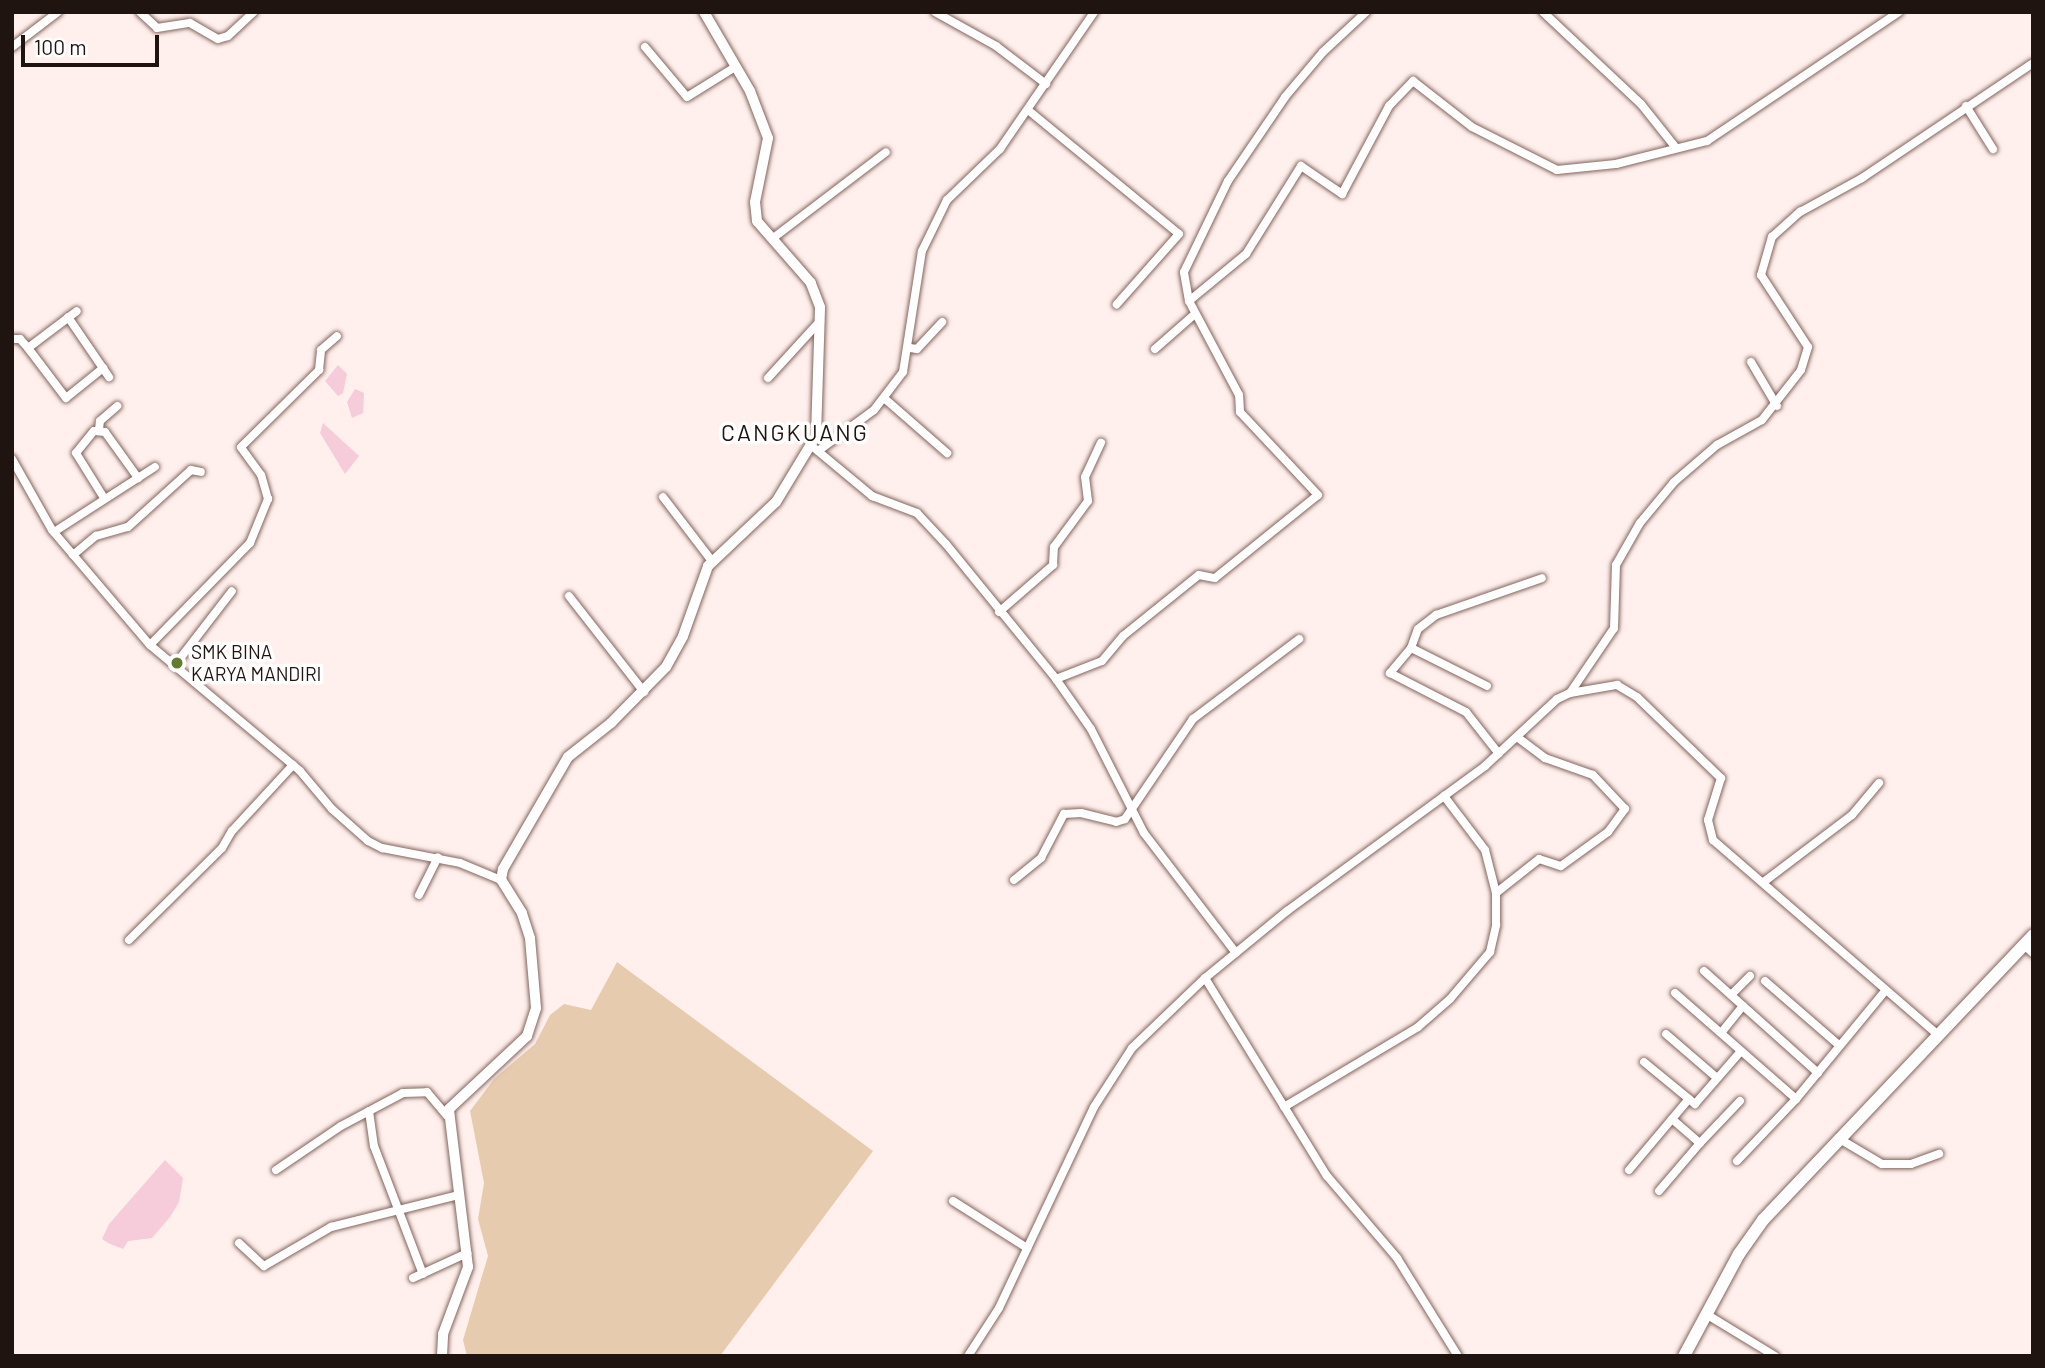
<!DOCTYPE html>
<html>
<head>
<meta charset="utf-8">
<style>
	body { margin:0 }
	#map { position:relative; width:2045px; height:1368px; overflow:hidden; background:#fff0ed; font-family:Barlow,sans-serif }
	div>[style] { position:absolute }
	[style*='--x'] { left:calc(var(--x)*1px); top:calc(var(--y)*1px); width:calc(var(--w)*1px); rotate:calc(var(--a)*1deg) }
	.green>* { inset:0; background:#e7cbae }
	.water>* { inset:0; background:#f6cbda }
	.roads { filter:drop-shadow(0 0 2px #83645d) drop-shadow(0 0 2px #83645d) }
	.street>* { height:8px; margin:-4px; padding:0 4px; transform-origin:4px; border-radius:4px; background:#fff }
	.secondary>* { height:10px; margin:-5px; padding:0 5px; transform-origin:5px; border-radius:5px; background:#fff }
	.primary>* { height:12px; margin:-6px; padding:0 6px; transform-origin:6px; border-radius:6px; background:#fff }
	.dots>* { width:19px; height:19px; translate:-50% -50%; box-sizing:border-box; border:4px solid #fff; border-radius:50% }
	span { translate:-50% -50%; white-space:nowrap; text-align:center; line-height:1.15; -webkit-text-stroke:7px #fff; paint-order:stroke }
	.poi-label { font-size:19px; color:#201411 }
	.left { translate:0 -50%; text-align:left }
	.quarter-label { font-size:23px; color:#201411; letter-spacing:2px }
	.frame { position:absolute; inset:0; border:14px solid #201411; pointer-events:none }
	.scale { position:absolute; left:21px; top:35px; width:138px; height:32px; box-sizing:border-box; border:4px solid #201411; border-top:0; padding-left:9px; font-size:21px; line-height:24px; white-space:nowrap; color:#201411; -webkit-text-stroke:5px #fff; paint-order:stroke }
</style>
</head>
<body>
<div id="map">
	<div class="green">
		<div style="clip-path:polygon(617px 962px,873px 1151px,720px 1356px,467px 1356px,463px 1340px,488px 1256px,478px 1219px,484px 1183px,470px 1111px,494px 1079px,535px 1044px,550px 1015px,564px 1004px,591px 1010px)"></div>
	</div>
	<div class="water">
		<div style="clip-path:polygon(338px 365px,347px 374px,343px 393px,338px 396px,325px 381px)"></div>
		<div style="clip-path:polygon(355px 389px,364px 393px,363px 413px,352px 418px,347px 402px)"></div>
		<div style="clip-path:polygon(323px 423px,359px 456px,345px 474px,320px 433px)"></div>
		<div style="clip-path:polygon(165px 1160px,183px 1178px,179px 1202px,170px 1217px,152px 1238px,128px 1241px,123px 1249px,108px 1243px,102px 1239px,109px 1224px)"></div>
	</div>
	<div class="roads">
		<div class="street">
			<div style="--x:140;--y:12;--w:23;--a:43"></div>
			<div style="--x:157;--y:28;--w:33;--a:-9"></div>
			<div style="--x:190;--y:23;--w:32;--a:30"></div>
			<div style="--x:218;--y:39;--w:10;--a:-17"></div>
			<div style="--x:228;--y:36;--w:35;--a:-43"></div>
			<div style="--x:935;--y:12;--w:70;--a:29.1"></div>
			<div style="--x:996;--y:46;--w:63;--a:37.2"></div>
			<div style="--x:1543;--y:12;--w:134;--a:43.2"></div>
			<div style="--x:1641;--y:104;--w:56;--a:51.5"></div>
			<div style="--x:12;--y:47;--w:58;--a:-37.3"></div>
			<div style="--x:645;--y:47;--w:65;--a:50"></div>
			<div style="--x:687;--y:97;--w:57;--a:-32"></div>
			<div style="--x:1966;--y:106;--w:51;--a:57.9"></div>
			<div style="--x:1028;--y:110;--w:195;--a:39.4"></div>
			<div style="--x:1179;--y:234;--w:94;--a:131.5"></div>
			<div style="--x:772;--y:239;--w:143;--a:-37.3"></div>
			<div style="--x:1189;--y:301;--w:74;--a:-39.5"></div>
			<div style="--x:1246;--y:254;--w:104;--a:-58"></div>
			<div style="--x:1301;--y:166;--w:50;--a:34.3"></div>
			<div style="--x:1342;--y:194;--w:100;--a:-61.9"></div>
			<div style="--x:1389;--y:106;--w:35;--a:-46"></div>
			<div style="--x:1413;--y:81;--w:75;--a:37.9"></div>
			<div style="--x:1472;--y:127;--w:95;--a:26.8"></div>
			<div style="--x:1557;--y:170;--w:59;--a:-5.8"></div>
			<div style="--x:1616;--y:164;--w:94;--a:-14.2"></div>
			<div style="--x:1707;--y:141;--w:231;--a:-33.9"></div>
			<div style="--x:68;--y:317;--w:73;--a:55.7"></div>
			<div style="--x:12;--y:339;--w:8;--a:0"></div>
			<div style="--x:20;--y:339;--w:12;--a:48"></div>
			<div style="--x:28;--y:348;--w:63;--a:52.8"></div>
			<div style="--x:66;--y:398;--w:48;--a:-39"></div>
			<div style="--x:28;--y:348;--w:61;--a:-37.1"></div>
			<div style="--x:910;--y:348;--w:7;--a:8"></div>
			<div style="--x:917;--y:349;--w:37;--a:-47"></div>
			<div style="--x:1155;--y:349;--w:53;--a:-41.2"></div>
			<div style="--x:1751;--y:362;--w:51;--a:59.4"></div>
			<div style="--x:768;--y:378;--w:77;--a:-47.6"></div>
			<div style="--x:884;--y:398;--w:84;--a:41.1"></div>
			<div style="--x:99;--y:429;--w:8;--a:-83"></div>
			<div style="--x:100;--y:421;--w:23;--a:-41"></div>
			<div style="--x:813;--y:447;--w:77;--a:39.7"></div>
			<div style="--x:872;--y:496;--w:48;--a:20.7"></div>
			<div style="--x:917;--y:513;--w:42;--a:46.9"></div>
			<div style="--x:946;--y:544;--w:174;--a:50.8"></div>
			<div style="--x:1056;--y:679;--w:61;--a:55"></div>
			<div style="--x:1091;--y:729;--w:117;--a:63"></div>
			<div style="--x:1144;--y:833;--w:151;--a:52.5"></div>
			<div style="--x:818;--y:451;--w:69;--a:-36.2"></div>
			<div style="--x:874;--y:410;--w:48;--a:-52.7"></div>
			<div style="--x:903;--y:372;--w:122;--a:-81.1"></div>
			<div style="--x:922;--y:251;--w:57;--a:-63.9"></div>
			<div style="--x:947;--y:200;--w:74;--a:-43.9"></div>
			<div style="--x:1000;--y:149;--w:166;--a:-55.5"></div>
			<div style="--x:12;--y:459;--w:81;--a:60.6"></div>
			<div style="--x:52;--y:530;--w:151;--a:49.6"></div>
			<div style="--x:150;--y:645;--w:196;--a:40"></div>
			<div style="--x:300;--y:771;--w:50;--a:49.9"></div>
			<div style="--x:332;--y:809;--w:48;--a:41.6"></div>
			<div style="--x:368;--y:841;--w:16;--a:27"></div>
			<div style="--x:382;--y:848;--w:79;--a:10.9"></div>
			<div style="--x:460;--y:863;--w:44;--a:22.5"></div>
			<div style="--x:663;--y:497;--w:81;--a:52.6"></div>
			<div style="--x:104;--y:498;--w:53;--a:-121.9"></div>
			<div style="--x:76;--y:453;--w:28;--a:-51"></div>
			<div style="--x:94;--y:431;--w:11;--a:5"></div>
			<div style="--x:105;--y:432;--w:57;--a:54.3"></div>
			<div style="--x:54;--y:532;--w:120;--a:-32.8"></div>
			<div style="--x:73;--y:555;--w:30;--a:-40"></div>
			<div style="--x:96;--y:536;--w:33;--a:-16"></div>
			<div style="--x:128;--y:527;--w:85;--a:-42.1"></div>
			<div style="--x:191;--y:470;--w:10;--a:11"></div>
			<div style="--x:569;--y:596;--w:122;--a:52"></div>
			<div style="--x:999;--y:612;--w:72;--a:-41"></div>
			<div style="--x:1053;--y:565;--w:18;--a:-87"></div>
			<div style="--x:1054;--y:547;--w:57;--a:-53.5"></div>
			<div style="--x:1088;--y:501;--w:24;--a:-97"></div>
			<div style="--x:1085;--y:477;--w:38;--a:-65"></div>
			<div style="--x:150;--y:645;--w:143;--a:-45.6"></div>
			<div style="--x:250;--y:543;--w:48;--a:-67.8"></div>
			<div style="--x:268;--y:499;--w:25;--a:-106"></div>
			<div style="--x:261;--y:475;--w:34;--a:-126"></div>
			<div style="--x:241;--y:447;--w:110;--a:-44.6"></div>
			<div style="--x:319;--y:370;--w:20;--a:-84"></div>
			<div style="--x:321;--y:350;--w:21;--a:-41"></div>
			<div style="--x:1411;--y:648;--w:20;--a:-70"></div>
			<div style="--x:1418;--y:629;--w:23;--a:-38"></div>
			<div style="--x:1436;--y:615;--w:112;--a:-19.2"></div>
			<div style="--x:175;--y:665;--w:93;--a:-52.4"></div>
			<div style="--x:1056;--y:679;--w:49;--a:-21.4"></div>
			<div style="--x:1102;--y:661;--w:33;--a:-50"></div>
			<div style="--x:1123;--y:636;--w:97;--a:-38.8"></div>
			<div style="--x:1199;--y:575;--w:16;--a:11"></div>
			<div style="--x:1215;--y:578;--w:132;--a:-38.9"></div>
			<div style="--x:1318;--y:495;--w:114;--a:-133.2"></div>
			<div style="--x:1240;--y:412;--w:17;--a:-93"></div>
			<div style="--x:1239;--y:395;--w:106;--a:-118"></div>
			<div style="--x:1189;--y:301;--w:29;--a:-100"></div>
			<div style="--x:1184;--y:272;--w:101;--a:-64.2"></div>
			<div style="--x:1228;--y:181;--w:102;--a:-55.8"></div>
			<div style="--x:1285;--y:97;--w:59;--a:-49.8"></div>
			<div style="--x:1323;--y:52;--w:59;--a:-42.9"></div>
			<div style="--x:1487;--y:686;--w:85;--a:-153.4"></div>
			<div style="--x:1411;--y:648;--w:33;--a:130"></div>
			<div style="--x:1390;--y:673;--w:85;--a:27.2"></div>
			<div style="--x:1466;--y:712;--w:53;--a:51.8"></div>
			<div style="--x:1570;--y:693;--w:78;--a:-55.9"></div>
			<div style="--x:1614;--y:628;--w:63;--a:-88.2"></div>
			<div style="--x:1616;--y:565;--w:48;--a:-60.3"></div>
			<div style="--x:1640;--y:523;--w:53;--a:-50.3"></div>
			<div style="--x:1674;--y:482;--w:57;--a:-40.7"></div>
			<div style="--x:1717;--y:445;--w:51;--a:-29.1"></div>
			<div style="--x:1762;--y:420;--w:63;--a:-52"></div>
			<div style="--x:1801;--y:370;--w:24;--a:-73"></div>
			<div style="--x:1808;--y:347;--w:86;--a:-123.1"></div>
			<div style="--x:1761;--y:275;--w:40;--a:-74"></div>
			<div style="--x:1772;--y:237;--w:38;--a:-42"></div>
			<div style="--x:1800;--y:212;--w:71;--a:-28.7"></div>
			<div style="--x:1862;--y:178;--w:206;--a:-33.9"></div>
			<div style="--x:1014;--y:880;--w:35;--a:-39"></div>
			<div style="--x:1041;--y:858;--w:50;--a:-62.4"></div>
			<div style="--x:1064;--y:814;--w:17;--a:-3"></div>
			<div style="--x:1081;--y:813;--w:36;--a:14"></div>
			<div style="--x:1116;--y:822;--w:9;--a:-18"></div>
			<div style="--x:1125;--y:819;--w:121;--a:-55.8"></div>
			<div style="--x:1193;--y:719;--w:133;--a:-37"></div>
			<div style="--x:1765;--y:881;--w:109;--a:-37.2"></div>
			<div style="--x:1852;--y:815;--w:42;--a:-49.8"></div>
			<div style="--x:1496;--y:893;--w:55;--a:-38.3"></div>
			<div style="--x:1539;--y:859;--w:23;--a:18"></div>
			<div style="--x:1561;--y:866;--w:58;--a:-35.9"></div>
			<div style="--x:1608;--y:832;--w:29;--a:-54"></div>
			<div style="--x:1625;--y:809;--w:47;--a:-133.3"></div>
			<div style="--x:1593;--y:775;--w:51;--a:-160.5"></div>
			<div style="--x:1545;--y:758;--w:35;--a:-143"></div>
			<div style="--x:419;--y:895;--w:42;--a:-63.4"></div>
			<div style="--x:129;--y:940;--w:131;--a:-44.7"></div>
			<div style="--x:222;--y:848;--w:20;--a:-60"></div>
			<div style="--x:232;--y:831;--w:90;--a:-47.3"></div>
			<div style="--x:2024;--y:945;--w:12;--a:42"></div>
			<div style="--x:1704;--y:971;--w:153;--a:41.8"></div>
			<div style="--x:1205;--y:978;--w:233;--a:58.4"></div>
			<div style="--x:1327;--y:1176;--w:108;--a:49.5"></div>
			<div style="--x:1397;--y:1258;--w:115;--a:58.1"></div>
			<div style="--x:1765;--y:981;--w:98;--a:40.9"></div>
			<div style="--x:1675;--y:993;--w:161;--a:41.2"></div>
			<div style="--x:1731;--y:995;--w:27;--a:-45"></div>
			<div style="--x:1721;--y:1033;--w:35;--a:-51"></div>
			<div style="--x:1666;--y:1034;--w:67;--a:40.8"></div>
			<div style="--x:1644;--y:1062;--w:58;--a:39.4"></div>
			<div style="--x:1284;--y:1107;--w:156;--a:-30.8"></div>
			<div style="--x:1418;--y:1027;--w:43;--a:-41.2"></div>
			<div style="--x:1450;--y:999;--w:62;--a:-49.6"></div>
			<div style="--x:1490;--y:952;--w:28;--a:-77"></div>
			<div style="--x:1496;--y:925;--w:32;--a:-90"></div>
			<div style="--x:1496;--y:893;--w:44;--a:-104.3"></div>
			<div style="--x:1485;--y:850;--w:68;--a:-127.2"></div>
			<div style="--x:369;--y:1111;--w:35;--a:82"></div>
			<div style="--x:374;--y:1146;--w:137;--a:69.1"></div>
			<div style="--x:1672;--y:1119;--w:26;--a:-50"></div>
			<div style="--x:1689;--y:1099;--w:8;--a:40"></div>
			<div style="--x:1695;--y:1104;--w:70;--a:-49"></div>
			<div style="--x:1838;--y:1138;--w:51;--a:30.6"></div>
			<div style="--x:1882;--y:1164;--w:29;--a:0"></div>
			<div style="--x:1911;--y:1164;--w:30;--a:-20"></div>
			<div style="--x:1700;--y:1143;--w:58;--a:-46.4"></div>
			<div style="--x:1737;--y:1161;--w:86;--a:-46.4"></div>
			<div style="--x:1796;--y:1099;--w:141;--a:-50.5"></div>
			<div style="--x:276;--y:1170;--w:78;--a:-34.1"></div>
			<div style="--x:341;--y:1126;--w:70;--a:-28"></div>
			<div style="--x:403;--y:1093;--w:24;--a:-2"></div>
			<div style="--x:427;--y:1092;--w:31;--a:50"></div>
			<div style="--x:1629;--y:1170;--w:67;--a:-49.9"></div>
			<div style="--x:1672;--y:1119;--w:37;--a:41"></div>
			<div style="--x:1700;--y:1143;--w:63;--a:130.5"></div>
			<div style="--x:953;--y:1201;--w:88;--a:32.4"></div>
			<div style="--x:239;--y:1243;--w:34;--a:43"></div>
			<div style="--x:264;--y:1266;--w:78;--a:-30.2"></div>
			<div style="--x:331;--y:1227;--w:131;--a:-14.1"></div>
			<div style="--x:413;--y:1278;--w:60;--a:-24.8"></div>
			<div style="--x:1706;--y:1314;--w:81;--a:31.3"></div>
			<div style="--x:968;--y:1356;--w:57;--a:-57.1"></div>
			<div style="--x:999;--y:1308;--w:222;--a:-64.7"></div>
			<div style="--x:1094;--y:1107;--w:70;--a:-57.2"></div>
			<div style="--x:1132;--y:1048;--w:101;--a:-43.8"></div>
			<div style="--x:1205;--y:978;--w:106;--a:-39.3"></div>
			<div style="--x:1287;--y:911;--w:245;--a:-36.2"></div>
			<div style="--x:1485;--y:766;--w:98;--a:-42.9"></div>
			<div style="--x:1557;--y:699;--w:14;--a:-25"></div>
			<div style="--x:1570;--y:693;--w:48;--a:-9.7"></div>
			<div style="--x:1617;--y:685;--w:23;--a:31"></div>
			<div style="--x:1637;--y:697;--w:117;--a:44"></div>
			<div style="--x:1721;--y:778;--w:44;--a:107.2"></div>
			<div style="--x:1708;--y:820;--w:21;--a:76"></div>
			<div style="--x:1713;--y:840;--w:296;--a:40.9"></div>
		</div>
		<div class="secondary">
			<div style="--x:442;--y:1356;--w:22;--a:-87"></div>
			<div style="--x:443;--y:1334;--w:72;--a:-69.5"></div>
			<div style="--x:468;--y:1267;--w:159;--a:-96.9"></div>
			<div style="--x:449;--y:1109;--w:107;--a:-43.1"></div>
			<div style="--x:527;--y:1036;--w:29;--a:-72"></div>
			<div style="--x:536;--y:1008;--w:70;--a:-94.9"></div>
			<div style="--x:530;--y:938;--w:26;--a:-108"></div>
			<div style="--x:522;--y:913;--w:39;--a:-122"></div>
			<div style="--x:501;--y:880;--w:11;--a:-80"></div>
			<div style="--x:503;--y:869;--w:129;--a:-59.9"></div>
			<div style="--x:568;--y:757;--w:55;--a:-38.3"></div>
			<div style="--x:611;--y:723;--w:78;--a:-45.5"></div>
			<div style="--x:666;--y:667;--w:35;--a:-61"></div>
			<div style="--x:683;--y:636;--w:74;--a:-70.3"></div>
			<div style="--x:708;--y:566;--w:93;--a:-43.3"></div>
			<div style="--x:776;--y:502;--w:77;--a:-58.8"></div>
			<div style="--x:816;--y:436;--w:129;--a:-88.2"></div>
			<div style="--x:820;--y:307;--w:26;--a:-111"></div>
			<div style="--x:811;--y:283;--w:82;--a:-131.1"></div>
			<div style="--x:757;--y:221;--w:19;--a:-96"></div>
			<div style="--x:755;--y:202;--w:65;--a:-78.5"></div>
			<div style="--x:768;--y:138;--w:50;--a:-111"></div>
			<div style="--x:750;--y:91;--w:91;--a:-120.2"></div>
		</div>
		<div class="primary">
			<div style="--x:1684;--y:1356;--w:116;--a:-61.7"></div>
			<div style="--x:1739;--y:1254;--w:42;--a:-54.8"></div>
			<div style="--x:1763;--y:1220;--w:393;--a:-46.5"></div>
		</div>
	</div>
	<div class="dots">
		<div style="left:177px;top:663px;background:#647c2f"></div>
	</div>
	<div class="poi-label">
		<span class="left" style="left:191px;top:663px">SMK BINA<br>KARYA MANDIRI</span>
	</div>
	<div class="quarter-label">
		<span style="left:795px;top:432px">CANGKUANG</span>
	</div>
	<div class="frame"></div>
	<div class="scale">100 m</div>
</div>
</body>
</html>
